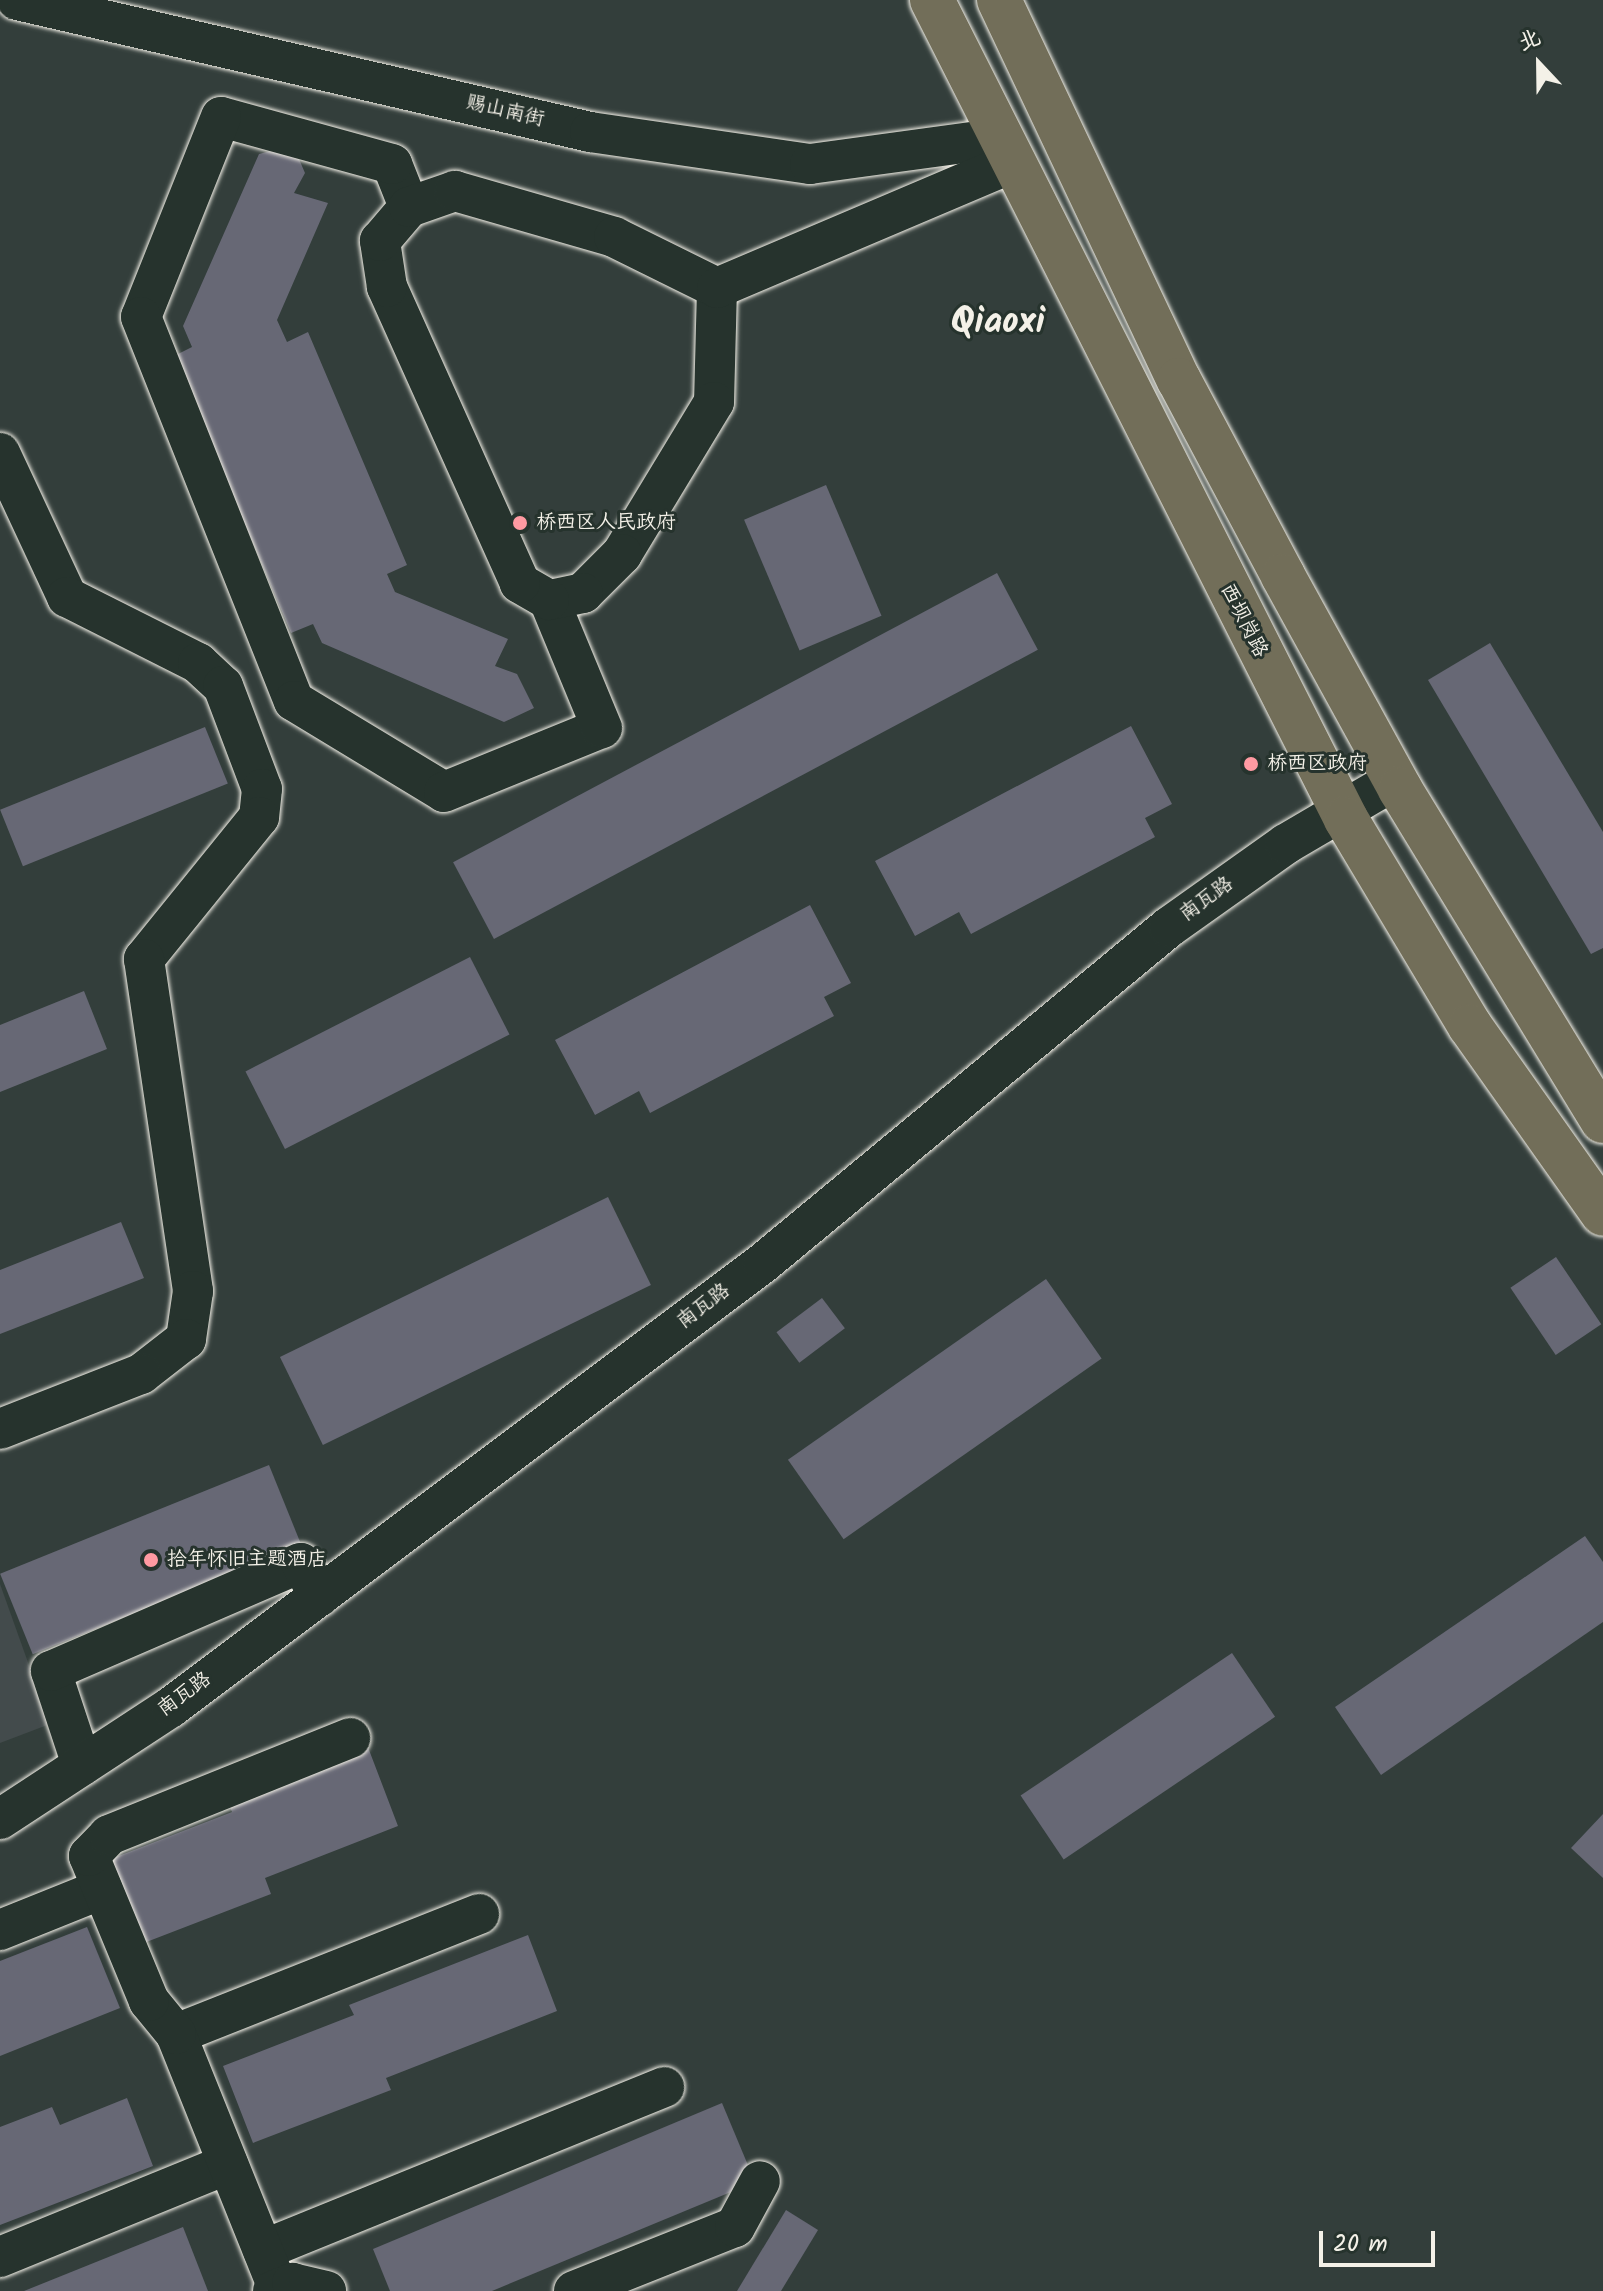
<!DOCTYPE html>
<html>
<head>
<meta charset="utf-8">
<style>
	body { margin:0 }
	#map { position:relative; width:1603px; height:2291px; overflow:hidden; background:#333e3b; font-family:Kalam,"LXGW WenKai TC",sans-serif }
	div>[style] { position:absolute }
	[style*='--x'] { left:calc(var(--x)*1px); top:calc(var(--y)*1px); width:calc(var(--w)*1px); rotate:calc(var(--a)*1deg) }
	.built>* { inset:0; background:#434b4c }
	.building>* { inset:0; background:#676875; transform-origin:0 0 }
	.roads { filter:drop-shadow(0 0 2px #f4f1e8) drop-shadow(0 0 2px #f4f1e8) }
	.minor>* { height:40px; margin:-20px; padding:0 20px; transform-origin:20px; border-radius:20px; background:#26332d }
	.major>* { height:44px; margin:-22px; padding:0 22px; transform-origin:22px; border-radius:22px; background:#726e59 }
	.dots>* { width:22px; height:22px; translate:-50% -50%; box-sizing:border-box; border:4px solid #26332d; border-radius:50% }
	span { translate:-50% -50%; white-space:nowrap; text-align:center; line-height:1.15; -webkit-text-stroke:6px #26332d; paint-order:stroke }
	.street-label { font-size:20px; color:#f4f1e8 }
	.poi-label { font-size:20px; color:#f4f1e8 }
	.left { translate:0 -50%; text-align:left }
	.town-label { font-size:36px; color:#f4f1e8; font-weight:700 }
	.north { position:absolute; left:1499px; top:24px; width:80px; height:80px; -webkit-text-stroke:6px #26332d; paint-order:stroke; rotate:338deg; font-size:22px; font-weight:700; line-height:32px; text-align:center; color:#f4f1e8 }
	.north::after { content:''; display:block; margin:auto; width:28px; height:36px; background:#f4f1e8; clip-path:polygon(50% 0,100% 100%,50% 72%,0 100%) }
	.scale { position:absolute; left:1319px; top:2231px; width:116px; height:36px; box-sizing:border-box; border:4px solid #f4f1e8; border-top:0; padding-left:10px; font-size:24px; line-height:28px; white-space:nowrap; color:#f4f1e8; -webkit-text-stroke:6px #26332d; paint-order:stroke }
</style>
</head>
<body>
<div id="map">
	<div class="built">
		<div style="clip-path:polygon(0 1584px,50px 1724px,0 1743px)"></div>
	</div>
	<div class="building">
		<div style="clip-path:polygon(293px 145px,305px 173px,294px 193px,328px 203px,277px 320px,287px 342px,308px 332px,407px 565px,387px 574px,395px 592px,508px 639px,495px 666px,517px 674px,534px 708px,504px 722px,322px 643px,313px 624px,291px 633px,174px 356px,192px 347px,183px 326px,259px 154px)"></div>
		<div style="left:826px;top:485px;width:142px;height:89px;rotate:67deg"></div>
		<div style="left:997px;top:573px;width:87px;height:616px;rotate:62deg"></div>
		<div style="clip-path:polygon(1490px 643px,1603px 832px,1603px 948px,1591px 954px,1428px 680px)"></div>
		<div style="clip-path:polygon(1131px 726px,1172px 804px,1145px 818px,1155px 837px,971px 934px,959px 912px,915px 936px,875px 861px)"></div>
		<div style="left:205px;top:727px;width:61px;height:221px;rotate:68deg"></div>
		<div style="clip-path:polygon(810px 905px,851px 983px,824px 997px,834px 1016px,650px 1113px,639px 1091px,595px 1115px,555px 1040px)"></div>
		<div style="left:470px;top:957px;width:87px;height:252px;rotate:63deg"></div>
		<div style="clip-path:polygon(84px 991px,107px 1049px,0 1092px,0 1025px)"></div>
		<div style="left:608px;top:1197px;width:98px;height:365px;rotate:64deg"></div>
		<div style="clip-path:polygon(121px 1222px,144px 1278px,0 1334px,0 1270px)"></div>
		<div style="left:1556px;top:1257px;width:81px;height:55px;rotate:56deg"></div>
		<div style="left:1046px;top:1279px;width:97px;height:315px;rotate:55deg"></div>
		<div style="left:822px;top:1298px;width:38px;height:57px;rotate:53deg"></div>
		<div style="left:269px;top:1465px;width:87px;height:290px;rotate:68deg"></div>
		<div style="clip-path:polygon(1585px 1536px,1603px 1562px,1603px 1622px,1381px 1775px,1335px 1707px)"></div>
		<div style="left:1232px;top:1653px;width:77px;height:255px;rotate:56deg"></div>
		<div style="clip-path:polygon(366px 1742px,398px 1826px,265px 1878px,271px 1894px,136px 1946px,103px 1862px,232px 1812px,226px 1796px)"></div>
		<div style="clip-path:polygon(1603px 1814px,1603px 1878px,1571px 1848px)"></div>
		<div style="clip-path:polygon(87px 1927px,120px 2008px,0 2056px,0 1961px)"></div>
		<div style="clip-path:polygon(528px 1935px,557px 2011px,386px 2078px,391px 2090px,253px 2143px,223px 2066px,354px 2015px,349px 2005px)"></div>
		<div style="clip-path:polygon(127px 2098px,153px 2166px,0 2225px,0 2127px,52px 2107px,60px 2125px)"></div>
		<div style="clip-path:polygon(722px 2103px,755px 2182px,492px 2291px,390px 2291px,373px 2249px)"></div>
		<div style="clip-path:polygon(786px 2210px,818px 2230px,781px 2291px,737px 2291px)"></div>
		<div style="clip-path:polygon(183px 2227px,208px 2291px,24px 2291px)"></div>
	</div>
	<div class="roads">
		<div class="minor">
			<div style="--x:17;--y:0;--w:588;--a:12.97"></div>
			<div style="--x:590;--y:132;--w:222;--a:8.3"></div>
			<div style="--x:810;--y:164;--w:192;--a:-7.8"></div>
			<div style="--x:409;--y:207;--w:46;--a:-111.6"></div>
			<div style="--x:392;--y:164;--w:177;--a:-164.6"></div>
			<div style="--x:221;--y:117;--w:215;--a:111.8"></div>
			<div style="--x:141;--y:317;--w:413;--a:68.3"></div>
			<div style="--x:294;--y:701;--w:175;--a:31.2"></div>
			<div style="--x:444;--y:792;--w:170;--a:-22.1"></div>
			<div style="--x:602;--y:728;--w:139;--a:-112.5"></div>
			<div style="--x:717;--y:288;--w:114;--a:91.5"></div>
			<div style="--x:714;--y:402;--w:178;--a:121.2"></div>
			<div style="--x:622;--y:554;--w:55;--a:135"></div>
			<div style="--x:583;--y:593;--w:35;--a:168"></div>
			<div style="--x:549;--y:600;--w:34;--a:-150"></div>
			<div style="--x:520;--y:583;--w:325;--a:-114.2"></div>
			<div style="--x:387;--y:287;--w:47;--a:-98.7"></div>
			<div style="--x:380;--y:241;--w:45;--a:-49.5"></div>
			<div style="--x:409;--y:207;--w:49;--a:-19.2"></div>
			<div style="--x:455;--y:191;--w:166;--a:16.1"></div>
			<div style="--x:614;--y:237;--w:115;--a:26.3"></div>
			<div style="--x:717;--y:288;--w:320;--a:-23"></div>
			<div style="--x:0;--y:453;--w:159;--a:65"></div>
			<div style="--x:67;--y:597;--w:147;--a:26.7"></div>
			<div style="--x:198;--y:663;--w:34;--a:43"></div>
			<div style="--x:223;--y:686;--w:110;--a:69.3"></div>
			<div style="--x:262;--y:789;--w:28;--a:96"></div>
			<div style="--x:259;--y:817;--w:183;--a:129"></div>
			<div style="--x:144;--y:959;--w:336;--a:81.6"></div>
			<div style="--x:193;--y:1291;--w:49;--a:98.3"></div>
			<div style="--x:186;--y:1339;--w:57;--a:142.1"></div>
			<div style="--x:141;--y:1374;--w:151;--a:158.7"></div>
			<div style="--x:82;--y:1765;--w:99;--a:-108.3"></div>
			<div style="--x:51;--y:1671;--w:272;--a:-23.4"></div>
			<div style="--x:301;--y:1563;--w:38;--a:61"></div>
			<div style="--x:0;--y:1819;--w:204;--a:-33.2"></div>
			<div style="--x:171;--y:1707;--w:740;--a:-36.87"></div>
			<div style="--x:763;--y:1263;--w:527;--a:-39.61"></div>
			<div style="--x:1169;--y:927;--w:143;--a:-35.4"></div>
			<div style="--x:1286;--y:844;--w:126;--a:-30.4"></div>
			<div style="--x:0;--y:1930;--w:110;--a:-21.9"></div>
			<div style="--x:176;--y:2034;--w:326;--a:-21.6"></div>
			<div style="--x:263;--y:2250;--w:433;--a:-22.1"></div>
			<div style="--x:0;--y:2257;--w:246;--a:-22.2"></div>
			<div style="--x:278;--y:2288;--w:274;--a:-111.9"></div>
			<div style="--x:176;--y:2034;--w:43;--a:-129.3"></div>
			<div style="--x:149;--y:2001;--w:157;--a:-112.5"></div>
			<div style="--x:89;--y:1856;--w:29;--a:-46"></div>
			<div style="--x:109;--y:1835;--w:260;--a:-21.9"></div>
			<div style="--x:273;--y:2291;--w:21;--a:-23"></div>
			<div style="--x:292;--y:2283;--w:35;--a:13"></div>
			<div style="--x:574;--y:2291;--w:173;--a:-21.7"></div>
			<div style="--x:735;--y:2227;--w:52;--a:-61.5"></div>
		</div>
		<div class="major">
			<div style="--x:932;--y:0;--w:918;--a:63.18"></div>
			<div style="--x:1346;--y:819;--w:241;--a:59.1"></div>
			<div style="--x:1470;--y:1026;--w:230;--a:54.7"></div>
			<div style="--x:999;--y:0;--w:420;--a:64.7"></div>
			<div style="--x:1179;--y:380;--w:222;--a:62"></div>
			<div style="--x:1283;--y:576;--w:243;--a:61.2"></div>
			<div style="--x:1400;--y:789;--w:389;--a:58.6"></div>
		</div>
	</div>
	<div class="dots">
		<div style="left:520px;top:523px;background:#ff9aa2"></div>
		<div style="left:1251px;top:764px;background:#ff9aa2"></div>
		<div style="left:151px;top:1560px;background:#ff9aa2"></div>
	</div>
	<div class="street-label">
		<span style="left:505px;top:112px;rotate:13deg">赐山南街</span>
		<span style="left:1243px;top:621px;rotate:63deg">西坝岗路</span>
		<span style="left:1207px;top:900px;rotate:-36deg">南瓦路</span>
		<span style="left:704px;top:1307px;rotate:-37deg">南瓦路</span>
		<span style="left:185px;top:1695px;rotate:-36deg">南瓦路</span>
	</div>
	<div class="poi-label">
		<span class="left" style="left:536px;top:523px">桥西区人民政府</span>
		<span class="left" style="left:1267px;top:764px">桥西区政府</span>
		<span class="left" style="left:167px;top:1560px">拾年怀旧主题酒店</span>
	</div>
	<div class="town-label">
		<span style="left:998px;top:323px">Qiaoxi</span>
	</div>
	<div class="north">北</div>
	<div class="scale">20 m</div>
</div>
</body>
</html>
